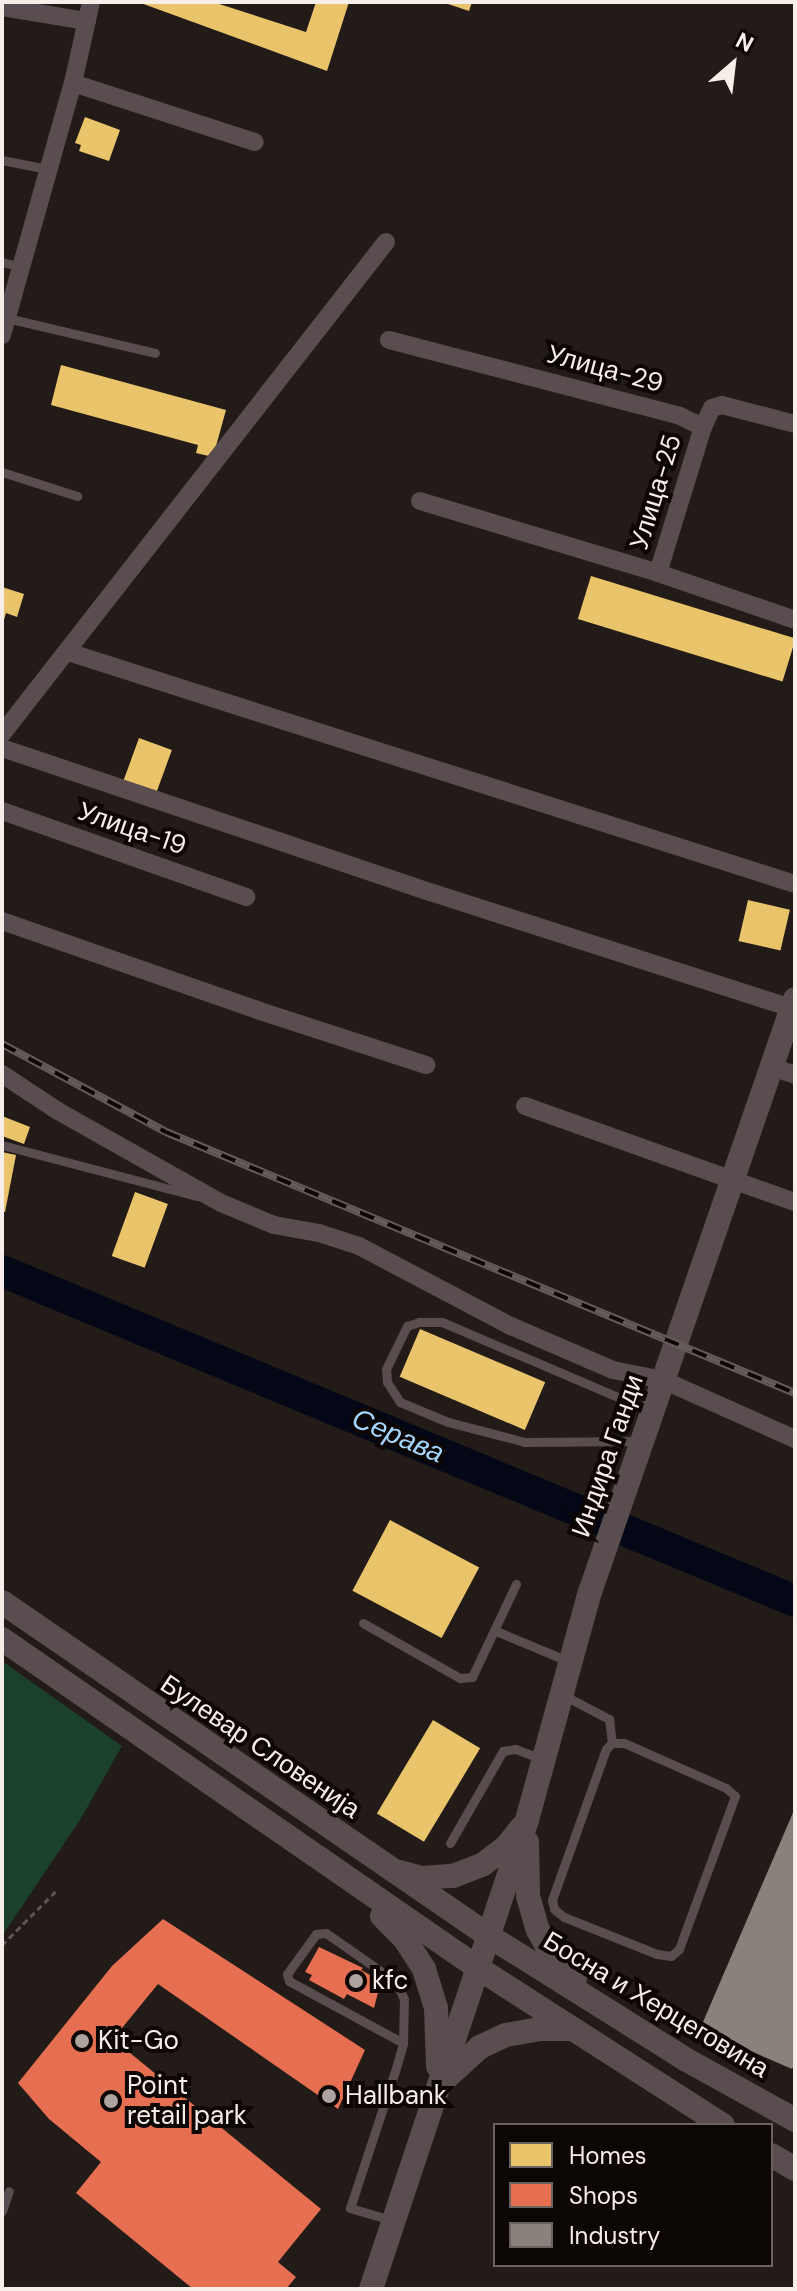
<!DOCTYPE html>
<html>
<head>
<meta charset="utf-8">
<style>
	body { margin:0 }
	#map { position:relative; width:797px; height:2291px; overflow:hidden; background:#231b18; font-family:"DM Sans",sans-serif }
	div>[style] { position:absolute }
	[style*='--x'] { left:calc(var(--x)*1px); top:calc(var(--y)*1px); width:calc(var(--w)*1px); rotate:calc(var(--a)*1deg) }
	.green>* { inset:0; background:#1b402c }
	.homes>* { inset:0; background:#e9c46a; transform-origin:0 0 }
	.shops>* { inset:0; background:#e76f51 }
	.industry>* { inset:0; background:#8a817c }
	.river>* { height:32px; margin:-16px; padding:0 16px; transform-origin:16px; border-radius:16px; background:#030716 }
	.path>* { height:3px; margin-top:-1.5px; transform-origin:0; background:repeating-linear-gradient(90deg,#5e5556 0 6px,transparent 0 10px) }
	.service>* { height:9px; margin:-4.5px; padding:0 4.5px; transform-origin:4.5px; border-radius:4.5px; background:#594d4f }
	.minor>* { height:18px; margin:-9px; padding:0 9px; transform-origin:9px; border-radius:9px; background:#594d4f }
	.tertiary>* { height:24px; margin:-12px; padding:0 12px; transform-origin:12px; border-radius:12px; background:#594d4f }
	.rail>* { height:8px; margin-top:-4px; transform-origin:0; background:repeating-linear-gradient(90deg,#0c0605 0 15px,#645b5a 0 30px); box-sizing:border-box; border-block:2px solid #645b5a }
	.dots>* { width:22px; height:22px; translate:-50% -50%; box-sizing:border-box; border:4px solid #0c0605; border-radius:50% }
	span { translate:-50% -50%; white-space:nowrap; text-align:center; line-height:1.15; -webkit-text-stroke:8px #0c0605; paint-order:stroke }
	.street-label { font-size:26px; color:#f7ede9 }
	.poi-label { font-size:26px; color:#f7ede9 }
	.left { translate:0 -50%; text-align:left }
	.water-label { font-size:28px; color:#a4d5fd; font-style:italic }
	.frame { position:absolute; inset:0; border:4px solid #f7ede9; pointer-events:none }
	.legend { position:absolute; left:493px; top:2123px; width:280px; height:144px; box-sizing:border-box; background:#0c0605; border:2px solid #6a6260; margin:0; padding:10px 14px; list-style:none; font-size:24px; color:#f7ede9 }
	.legend li { display:flex; align-items:center; gap:16px; height:40px }
	.legend b { width:40px; border:2px solid #6a6260 }
	.north { position:absolute; left:693px; top:24px; width:80px; height:80px; -webkit-text-stroke:6px #0c0605; paint-order:stroke; rotate:28deg; font-size:22px; font-weight:700; line-height:32px; text-align:center; color:#f7ede9 }
	.north::after { content:''; display:block; margin:auto; width:28px; height:36px; background:#f7ede9; clip-path:polygon(50% 0,100% 100%,50% 72%,0 100%) }
</style>
</head>
<body>
<div id="map">
	<div class="green">
		<div style="clip-path:polygon(2px 1661px,122px 1746px,80px 1820px,2px 1936px)"></div>
	</div>
	<div class="homes">
		<div style="clip-path:polygon(138px 2px,213px 2px,306px 32px,316px 2px,349px 2px,327px 71px)"></div>
		<div style="clip-path:polygon(442px 2px,472px 2px,469px 11px)"></div>
		<div style="clip-path:polygon(85px 117px,120px 130px,109px 161px,79px 151px,81px 145px,75px 143px)"></div>
		<div style="clip-path:polygon(61px 365px,226px 410px,213px 457px,196px 453px,198px 445px,51px 405px)"></div>
		<div style="left:591px;top:576px;width:214px;height:45px;rotate:17deg"></div>
		<div style="clip-path:polygon(2px 587px,24px 594px,17px 617px,6px 613px,3px 623px)"></div>
		<div style="left:139px;top:738px;width:35px;height:50px;rotate:20deg"></div>
		<div style="left:748px;top:900px;width:43px;height:42px;rotate:13deg"></div>
		<div style="clip-path:polygon(2px 1116px,30px 1127px,24px 1144px,2px 1136px)"></div>
		<div style="clip-path:polygon(2px 1152px,16px 1155px,5px 1212px,2px 1212px)"></div>
		<div style="left:135px;top:1192px;width:35px;height:68px;rotate:20deg"></div>
		<div style="left:420px;top:1329px;width:136px;height:52px;rotate:23deg"></div>
		<div style="left:390px;top:1520px;width:101px;height:80px;rotate:28deg"></div>
		<div style="left:433px;top:1720px;width:55px;height:109px;rotate:31deg"></div>
	</div>
	<div class="shops">
		<div style="clip-path:polygon(163px 1919px,365px 2050px,338px 2109px,158px 1984px,113px 2039px,321px 2209px,278px 2262px,296px 2277px,286px 2289px,193px 2289px,76px 2193px,101px 2162px,49px 2119px,18px 2083px,112px 1966px)"></div>
		<div style="clip-path:polygon(319px 1947px,363px 1968px,361px 1970px,381px 1981px,374px 2008px,347px 1994px,344px 1999px,309px 1980px,312px 1975px,305px 1972px)"></div>
	</div>
	<div class="industry">
		<div style="clip-path:polygon(795px 1808px,795px 2062px,792px 2069px,700px 2029px)"></div>
	</div>
	<div class="river">
		<div style="--x:2;--y:1271;--w:859;--a:22.59"></div>
	</div>
	<div class="path">
		<div style="--x:2;--y:1945;--w:76;--a:-45"></div>
	</div>
	<div class="service">
		<div style="--x:2;--y:160;--w:46;--a:11.3"></div>
		<div style="--x:2;--y:262;--w:21;--a:14"></div>
		<div style="--x:7;--y:318;--w:152;--a:13.3"></div>
		<div style="--x:2;--y:472;--w:79;--a:17.7"></div>
		<div style="--x:2;--y:1145;--w:201;--a:14.7"></div>
		<div style="--x:639;--y:1441;--w:114;--a:179.5"></div>
		<div style="--x:525;--y:1442;--w:80;--a:-165.4"></div>
		<div style="--x:448;--y:1422;--w:52;--a:-157.4"></div>
		<div style="--x:400;--y:1402;--w:24;--a:-123"></div>
		<div style="--x:387;--y:1382;--w:13;--a:-94"></div>
		<div style="--x:386;--y:1369;--w:48;--a:-64"></div>
		<div style="--x:407;--y:1326;--w:13;--a:-18"></div>
		<div style="--x:419;--y:1322;--w:23;--a:0"></div>
		<div style="--x:442;--y:1322;--w:227;--a:23.1"></div>
		<div style="--x:363;--y:1623;--w:112;--a:29.6"></div>
		<div style="--x:460;--y:1678;--w:12;--a:-5"></div>
		<div style="--x:472;--y:1677;--w:103;--a:-64.7"></div>
		<div style="--x:496;--y:1631;--w:78;--a:22.6"></div>
		<div style="--x:565;--y:1696;--w:50;--a:27.6"></div>
		<div style="--x:609;--y:1719;--w:24;--a:83"></div>
		<div style="--x:612;--y:1743;--w:8;--a:135"></div>
		<div style="--x:606;--y:1749;--w:160;--a:109.7"></div>
		<div style="--x:552;--y:1900;--w:9;--a:77"></div>
		<div style="--x:554;--y:1909;--w:13;--a:39"></div>
		<div style="--x:564;--y:1917;--w:100;--a:21.7"></div>
		<div style="--x:657;--y:1954;--w:14;--a:8"></div>
		<div style="--x:671;--y:1956;--w:11;--a:-41"></div>
		<div style="--x:679;--y:1949;--w:163;--a:-69.9"></div>
		<div style="--x:735;--y:1796;--w:12;--a:-138"></div>
		<div style="--x:726;--y:1788;--w:111;--a:-156.2"></div>
		<div style="--x:624;--y:1743;--w:12;--a:180"></div>
		<div style="--x:450;--y:1843;--w:106;--a:-60.1"></div>
		<div style="--x:503;--y:1751;--w:12;--a:-9"></div>
		<div style="--x:515;--y:1749;--w:30;--a:20"></div>
		<div style="--x:2;--y:2211;--w:21;--a:-71"></div>
		<div style="--x:391;--y:2220;--w:43;--a:-163.7"></div>
		<div style="--x:350;--y:2208;--w:147;--a:-71.8"></div>
		<div style="--x:396;--y:2068;--w:26;--a:-74"></div>
		<div style="--x:403;--y:2043;--w:44;--a:-88.7"></div>
		<div style="--x:404;--y:1999;--w:19;--a:-115"></div>
		<div style="--x:396;--y:1982;--w:85;--a:-145"></div>
		<div style="--x:326;--y:1933;--w:10;--a:174"></div>
		<div style="--x:316;--y:1934;--w:49;--a:125.9"></div>
		<div style="--x:287;--y:1974;--w:7;--a:74"></div>
		<div style="--x:289;--y:1981;--w:130;--a:28.5"></div>
	</div>
	<div class="minor">
		<div style="--x:2;--y:7;--w:86;--a:9.4"></div>
		<div style="--x:73;--y:83;--w:191;--a:18"></div>
		<div style="--x:2;--y:335;--w:262;--a:-74.3"></div>
		<div style="--x:73;--y:83;--w:83;--a:-77.5"></div>
		<div style="--x:389;--y:340;--w:301;--a:14.6"></div>
		<div style="--x:680;--y:416;--w:25;--a:26"></div>
		<div style="--x:703;--y:427;--w:21;--a:-65"></div>
		<div style="--x:712;--y:408;--w:10;--a:-17"></div>
		<div style="--x:722;--y:405;--w:75;--a:14.6"></div>
		<div style="--x:420;--y:501;--w:249;--a:16.8"></div>
		<div style="--x:658;--y:573;--w:145;--a:18.9"></div>
		<div style="--x:658;--y:573;--w:153;--a:-72.9"></div>
		<div style="--x:68;--y:652;--w:763;--a:17.7"></div>
		<div style="--x:2;--y:734;--w:624;--a:-52.03"></div>
		<div style="--x:2;--y:748;--w:452;--a:18.6"></div>
		<div style="--x:430;--y:892;--w:380;--a:17.8"></div>
		<div style="--x:2;--y:811;--w:259;--a:19.4"></div>
		<div style="--x:2;--y:921;--w:273;--a:19.2"></div>
		<div style="--x:260;--y:1011;--w:175;--a:18"></div>
		<div style="--x:772;--y:1067;--w:24;--a:19"></div>
		<div style="--x:2;--y:1074;--w:67;--a:33.5"></div>
		<div style="--x:58;--y:1111;--w:187;--a:29.4"></div>
		<div style="--x:221;--y:1203;--w:57;--a:22.5"></div>
		<div style="--x:274;--y:1225;--w:46;--a:10.1"></div>
		<div style="--x:319;--y:1233;--w:42;--a:18"></div>
		<div style="--x:359;--y:1246;--w:172;--a:27.8"></div>
		<div style="--x:511;--y:1326;--w:111;--a:23.3"></div>
		<div style="--x:613;--y:1370;--w:51;--a:11.3"></div>
		<div style="--x:663;--y:1380;--w:145;--a:24.1"></div>
		<div style="--x:525;--y:1106;--w:287;--a:19.6"></div>
	</div>
	<div class="tertiary">
		<div style="--x:2;--y:1602;--w:591;--a:34.44"></div>
		<div style="--x:489;--y:1936;--w:231;--a:32.1"></div>
		<div style="--x:685;--y:2059;--w:126;--a:29"></div>
		<div style="--x:2;--y:1639;--w:579;--a:34.65"></div>
		<div style="--x:478;--y:1968;--w:291;--a:32.7"></div>
		<div style="--x:527;--y:1842;--w:54;--a:88.9"></div>
		<div style="--x:528;--y:1896;--w:35;--a:74"></div>
		<div style="--x:538;--y:1930;--w:26;--a:62"></div>
		<div style="--x:550;--y:1953;--w:36;--a:46"></div>
		<div style="--x:400;--y:1872;--w:22;--a:16"></div>
		<div style="--x:421;--y:1878;--w:32;--a:-4"></div>
		<div style="--x:453;--y:1876;--w:31;--a:-21"></div>
		<div style="--x:482;--y:1865;--w:31;--a:-37"></div>
		<div style="--x:507;--y:1846;--w:23;--a:-52"></div>
		<div style="--x:382;--y:1916;--w:31;--a:45"></div>
		<div style="--x:404;--y:1938;--w:37;--a:57"></div>
		<div style="--x:424;--y:1969;--w:41;--a:72.9"></div>
		<div style="--x:436;--y:2008;--w:58;--a:88"></div>
		<div style="--x:444;--y:2080;--w:49;--a:-42.5"></div>
		<div style="--x:480;--y:2047;--w:29;--a:-25"></div>
		<div style="--x:506;--y:2035;--w:34;--a:-10"></div>
		<div style="--x:539;--y:2029;--w:34;--a:0"></div>
		<div style="--x:771;--y:2155;--w:28;--a:30"></div>
		<div style="--x:371;--y:2289;--w:494;--a:-71.6"></div>
		<div style="--x:527;--y:1820;--w:237;--a:-74.6"></div>
		<div style="--x:590;--y:1592;--w:627;--a:-70.93"></div>
	</div>
	<div class="rail">
		<div style="--x:2;--y:1044;--w:186;--a:28.2"></div>
		<div style="--x:166;--y:1132;--w:681;--a:22.54"></div>
	</div>
	<div class="dots">
		<div style="left:356px;top:1981px;background:#ada4a0"></div>
		<div style="left:82px;top:2041px;background:#ada4a0"></div>
		<div style="left:329px;top:2096px;background:#ada4a0"></div>
		<div style="left:111px;top:2101px;background:#ada4a0"></div>
	</div>
	<div class="street-label">
		<span style="left:605px;top:369px;rotate:15deg">Улица-29</span>
		<span style="left:656px;top:492px;rotate:-73deg">Улица-25</span>
		<span style="left:132px;top:829px;rotate:19deg">Улица-19</span>
		<span style="left:608px;top:1456px;rotate:-71deg">Индира Ганди</span>
		<span style="left:260px;top:1747px;rotate:34deg">Булевар Словенија</span>
		<span style="left:656px;top:2005px;rotate:31deg">Босна и Херцеговина</span>
	</div>
	<div class="poi-label">
		<span class="left" style="left:372px;top:1981px">kfc</span>
		<span class="left" style="left:98px;top:2041px">Kit-Go</span>
		<span class="left" style="left:127px;top:2101px">Point<br>retail park</span>
		<span class="left" style="left:345px;top:2096px">Hallbank</span>
	</div>
	<div class="water-label">
		<span style="left:398px;top:1436px;rotate:23deg">Серава</span>
	</div>
	<div class="frame"></div>
	<ul class="legend">
	<li><b style="height:22px;background:#e9c46a"></b>Homes</li>
	<li><b style="height:22px;background:#e76f51"></b>Shops</li>
	<li><b style="height:22px;background:#8a817c"></b>Industry</li>
	</ul>
	<div class="north">N</div>
</div>
</body>
</html>
